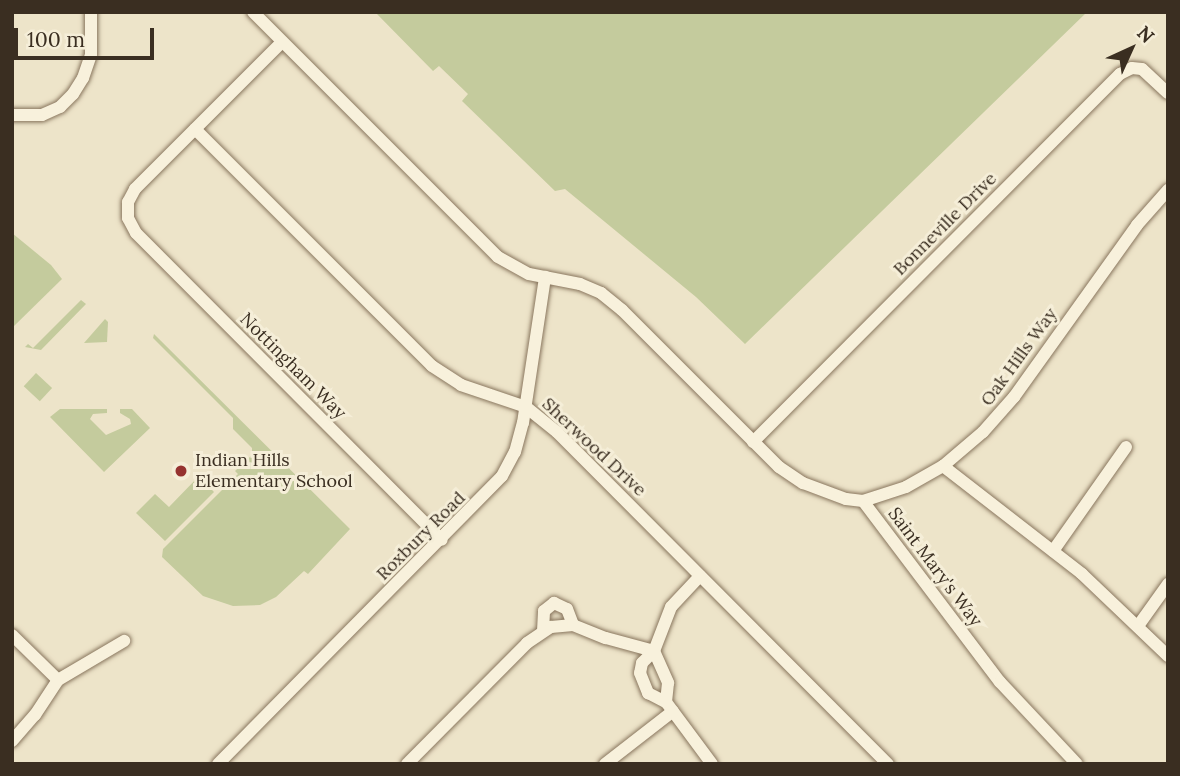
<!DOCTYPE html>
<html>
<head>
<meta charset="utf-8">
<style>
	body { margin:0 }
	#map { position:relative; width:1180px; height:776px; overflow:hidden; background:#ede4c9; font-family:Lora,serif }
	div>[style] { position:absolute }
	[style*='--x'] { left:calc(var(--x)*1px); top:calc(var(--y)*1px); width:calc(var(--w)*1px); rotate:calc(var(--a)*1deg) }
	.green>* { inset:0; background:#c4cb9d; transform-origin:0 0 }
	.roads { filter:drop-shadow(0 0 2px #89765e) drop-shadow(0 0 2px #89765e) }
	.minor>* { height:12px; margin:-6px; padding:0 6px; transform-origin:6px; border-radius:6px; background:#f8f1dc }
	.dots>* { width:19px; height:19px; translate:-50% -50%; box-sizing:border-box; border:4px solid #f5eed8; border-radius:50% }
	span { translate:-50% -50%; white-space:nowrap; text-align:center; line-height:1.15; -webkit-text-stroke:6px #f5eed8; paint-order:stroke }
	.street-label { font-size:18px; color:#3a2e21 }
	.poi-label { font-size:18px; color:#3a2e21 }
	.left { translate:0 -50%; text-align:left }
	.frame { position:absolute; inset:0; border:14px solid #3a2e21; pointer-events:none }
	.north { position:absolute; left:1096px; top:14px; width:70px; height:70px; -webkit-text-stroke:5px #f5eed8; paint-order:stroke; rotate:45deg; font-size:19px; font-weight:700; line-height:28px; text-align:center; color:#3a2e21 }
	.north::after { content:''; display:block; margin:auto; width:24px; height:32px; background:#3a2e21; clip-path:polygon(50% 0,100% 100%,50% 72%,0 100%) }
	.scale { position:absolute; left:14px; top:28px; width:140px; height:32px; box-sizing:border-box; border:4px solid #3a2e21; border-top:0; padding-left:9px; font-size:21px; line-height:24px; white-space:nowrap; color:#3a2e21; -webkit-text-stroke:5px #f5eed8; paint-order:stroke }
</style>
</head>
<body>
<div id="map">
	<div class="green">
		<div style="clip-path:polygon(375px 12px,1087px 12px,745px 344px,696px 297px,565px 189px,555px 191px,462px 101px,468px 94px,439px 66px,433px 71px)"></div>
		<div style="clip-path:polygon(12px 233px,51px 265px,62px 279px,12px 328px)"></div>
		<div style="clip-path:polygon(81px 300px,86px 304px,41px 350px,25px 347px,28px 344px,33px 348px)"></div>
		<div style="clip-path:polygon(105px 319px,108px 322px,107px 342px,84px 343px)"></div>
		<div style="clip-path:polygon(154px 334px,350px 529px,308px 574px,304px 571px,276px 597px,260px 605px,233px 606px,203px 596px,162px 557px,163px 549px,238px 474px,235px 471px,252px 455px,252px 448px,233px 429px,233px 418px,153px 338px)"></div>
		<div style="left:36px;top:373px;width:22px;height:18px;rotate:43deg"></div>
		<div style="clip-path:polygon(60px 409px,107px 409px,107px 413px,93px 414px,90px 419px,106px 435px,131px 424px,130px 419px,120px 413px,120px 409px,132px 409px,150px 428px,104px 472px,50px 417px)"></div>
		<div style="clip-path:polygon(199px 476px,214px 492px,165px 541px,136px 513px,155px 494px,169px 507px)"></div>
	</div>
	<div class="roads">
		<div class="minor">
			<div style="--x:253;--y:12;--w:346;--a:45"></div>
			<div style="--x:498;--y:257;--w:35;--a:29"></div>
			<div style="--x:529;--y:274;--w:52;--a:11.1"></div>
			<div style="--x:580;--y:284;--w:23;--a:23"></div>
			<div style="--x:601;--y:293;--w:27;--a:39"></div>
			<div style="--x:622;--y:310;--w:222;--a:45"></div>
			<div style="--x:779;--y:467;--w:29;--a:34"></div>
			<div style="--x:803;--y:483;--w:46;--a:20.4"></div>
			<div style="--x:846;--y:499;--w:17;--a:7"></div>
			<div style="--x:863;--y:501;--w:45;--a:-18"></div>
			<div style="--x:906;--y:487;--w:43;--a:-29.6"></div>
			<div style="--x:943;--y:466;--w:52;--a:-40.4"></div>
			<div style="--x:983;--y:432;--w:47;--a:-48.5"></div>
			<div style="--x:1014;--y:397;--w:211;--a:-54.4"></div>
			<div style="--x:1137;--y:225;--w:47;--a:-48.5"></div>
			<div style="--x:282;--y:42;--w:208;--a:135"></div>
			<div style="--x:135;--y:189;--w:15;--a:118"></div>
			<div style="--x:128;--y:202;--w:16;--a:90"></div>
			<div style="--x:128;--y:218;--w:17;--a:62"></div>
			<div style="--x:136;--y:233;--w:433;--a:45.1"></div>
			<div style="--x:12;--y:115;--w:30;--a:0"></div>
			<div style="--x:42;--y:115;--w:20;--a:-24"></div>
			<div style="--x:60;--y:107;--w:18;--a:-45"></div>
			<div style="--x:73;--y:94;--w:19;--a:-58"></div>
			<div style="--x:83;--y:78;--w:24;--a:-71"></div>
			<div style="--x:91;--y:55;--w:43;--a:-90"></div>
			<div style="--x:195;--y:129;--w:335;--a:45"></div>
			<div style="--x:432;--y:366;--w:35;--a:33"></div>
			<div style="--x:461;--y:385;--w:69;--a:18.7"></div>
			<div style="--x:526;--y:407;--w:40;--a:39"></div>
			<div style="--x:557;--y:432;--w:469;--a:45.1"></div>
			<div style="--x:753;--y:442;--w:520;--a:-45.08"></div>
			<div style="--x:1120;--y:74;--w:13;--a:-27"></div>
			<div style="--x:1132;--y:68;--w:10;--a:6"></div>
			<div style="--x:1142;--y:69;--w:35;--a:43"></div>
			<div style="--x:943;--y:466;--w:176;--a:37.8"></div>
			<div style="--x:1082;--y:574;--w:119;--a:43.6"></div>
			<div style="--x:863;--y:501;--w:227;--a:52.9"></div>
			<div style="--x:1000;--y:682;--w:112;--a:46.8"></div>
			<div style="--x:1053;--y:551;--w:127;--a:-54.9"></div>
			<div style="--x:700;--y:576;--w:42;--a:133.1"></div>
			<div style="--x:671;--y:607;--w:47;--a:111.1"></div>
			<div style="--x:654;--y:651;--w:17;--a:135"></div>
			<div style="--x:642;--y:663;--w:10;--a:101"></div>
			<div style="--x:640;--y:673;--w:22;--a:68"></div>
			<div style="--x:648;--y:693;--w:20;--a:27"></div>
			<div style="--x:666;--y:702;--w:77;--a:53.4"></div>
			<div style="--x:1138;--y:626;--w:52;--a:-54.5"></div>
			<div style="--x:543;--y:631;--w:20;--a:-87"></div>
			<div style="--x:544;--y:611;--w:13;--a:-39"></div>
			<div style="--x:554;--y:603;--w:14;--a:25"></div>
			<div style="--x:567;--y:609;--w:17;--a:69"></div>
			<div style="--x:12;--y:635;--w:64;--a:44.4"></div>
			<div style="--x:654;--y:651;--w:35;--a:66"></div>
			<div style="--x:668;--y:683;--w:19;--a:96"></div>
			<div style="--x:12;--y:741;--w:35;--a:-49"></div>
			<div style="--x:35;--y:715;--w:42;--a:-56.7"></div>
			<div style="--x:58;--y:680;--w:77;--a:-30.6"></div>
			<div style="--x:218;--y:764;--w:404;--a:-45.4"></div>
			<div style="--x:502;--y:476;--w:27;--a:-62"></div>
			<div style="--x:515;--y:452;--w:30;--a:-75"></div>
			<div style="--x:523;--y:423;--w:148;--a:-81.4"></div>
			<div style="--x:407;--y:764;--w:170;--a:-45.2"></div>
			<div style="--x:527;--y:643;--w:29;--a:-34"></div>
			<div style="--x:551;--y:627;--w:22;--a:-5"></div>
			<div style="--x:573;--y:625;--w:35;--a:22"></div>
			<div style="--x:606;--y:638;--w:50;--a:15.2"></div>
			<div style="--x:605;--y:764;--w:86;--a:-37.9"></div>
		</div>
	</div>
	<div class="dots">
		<div style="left:181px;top:471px;background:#963330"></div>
	</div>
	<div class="street-label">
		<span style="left:945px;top:224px;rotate:-45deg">Bonneville Drive</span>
		<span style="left:1019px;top:357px;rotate:-54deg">Oak Hills Way</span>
		<span style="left:293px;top:366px;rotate:45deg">Nottingham Way</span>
		<span style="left:594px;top:447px;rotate:43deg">Sherwood Drive</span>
		<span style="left:421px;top:536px;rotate:-45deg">Roxbury Road</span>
		<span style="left:935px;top:567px;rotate:53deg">Saint Mary's Way</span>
	</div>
	<div class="poi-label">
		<span class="left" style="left:195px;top:471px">Indian Hills<br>Elementary School</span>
	</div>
	<div class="frame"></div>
	<div class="north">N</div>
	<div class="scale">100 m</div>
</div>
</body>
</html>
